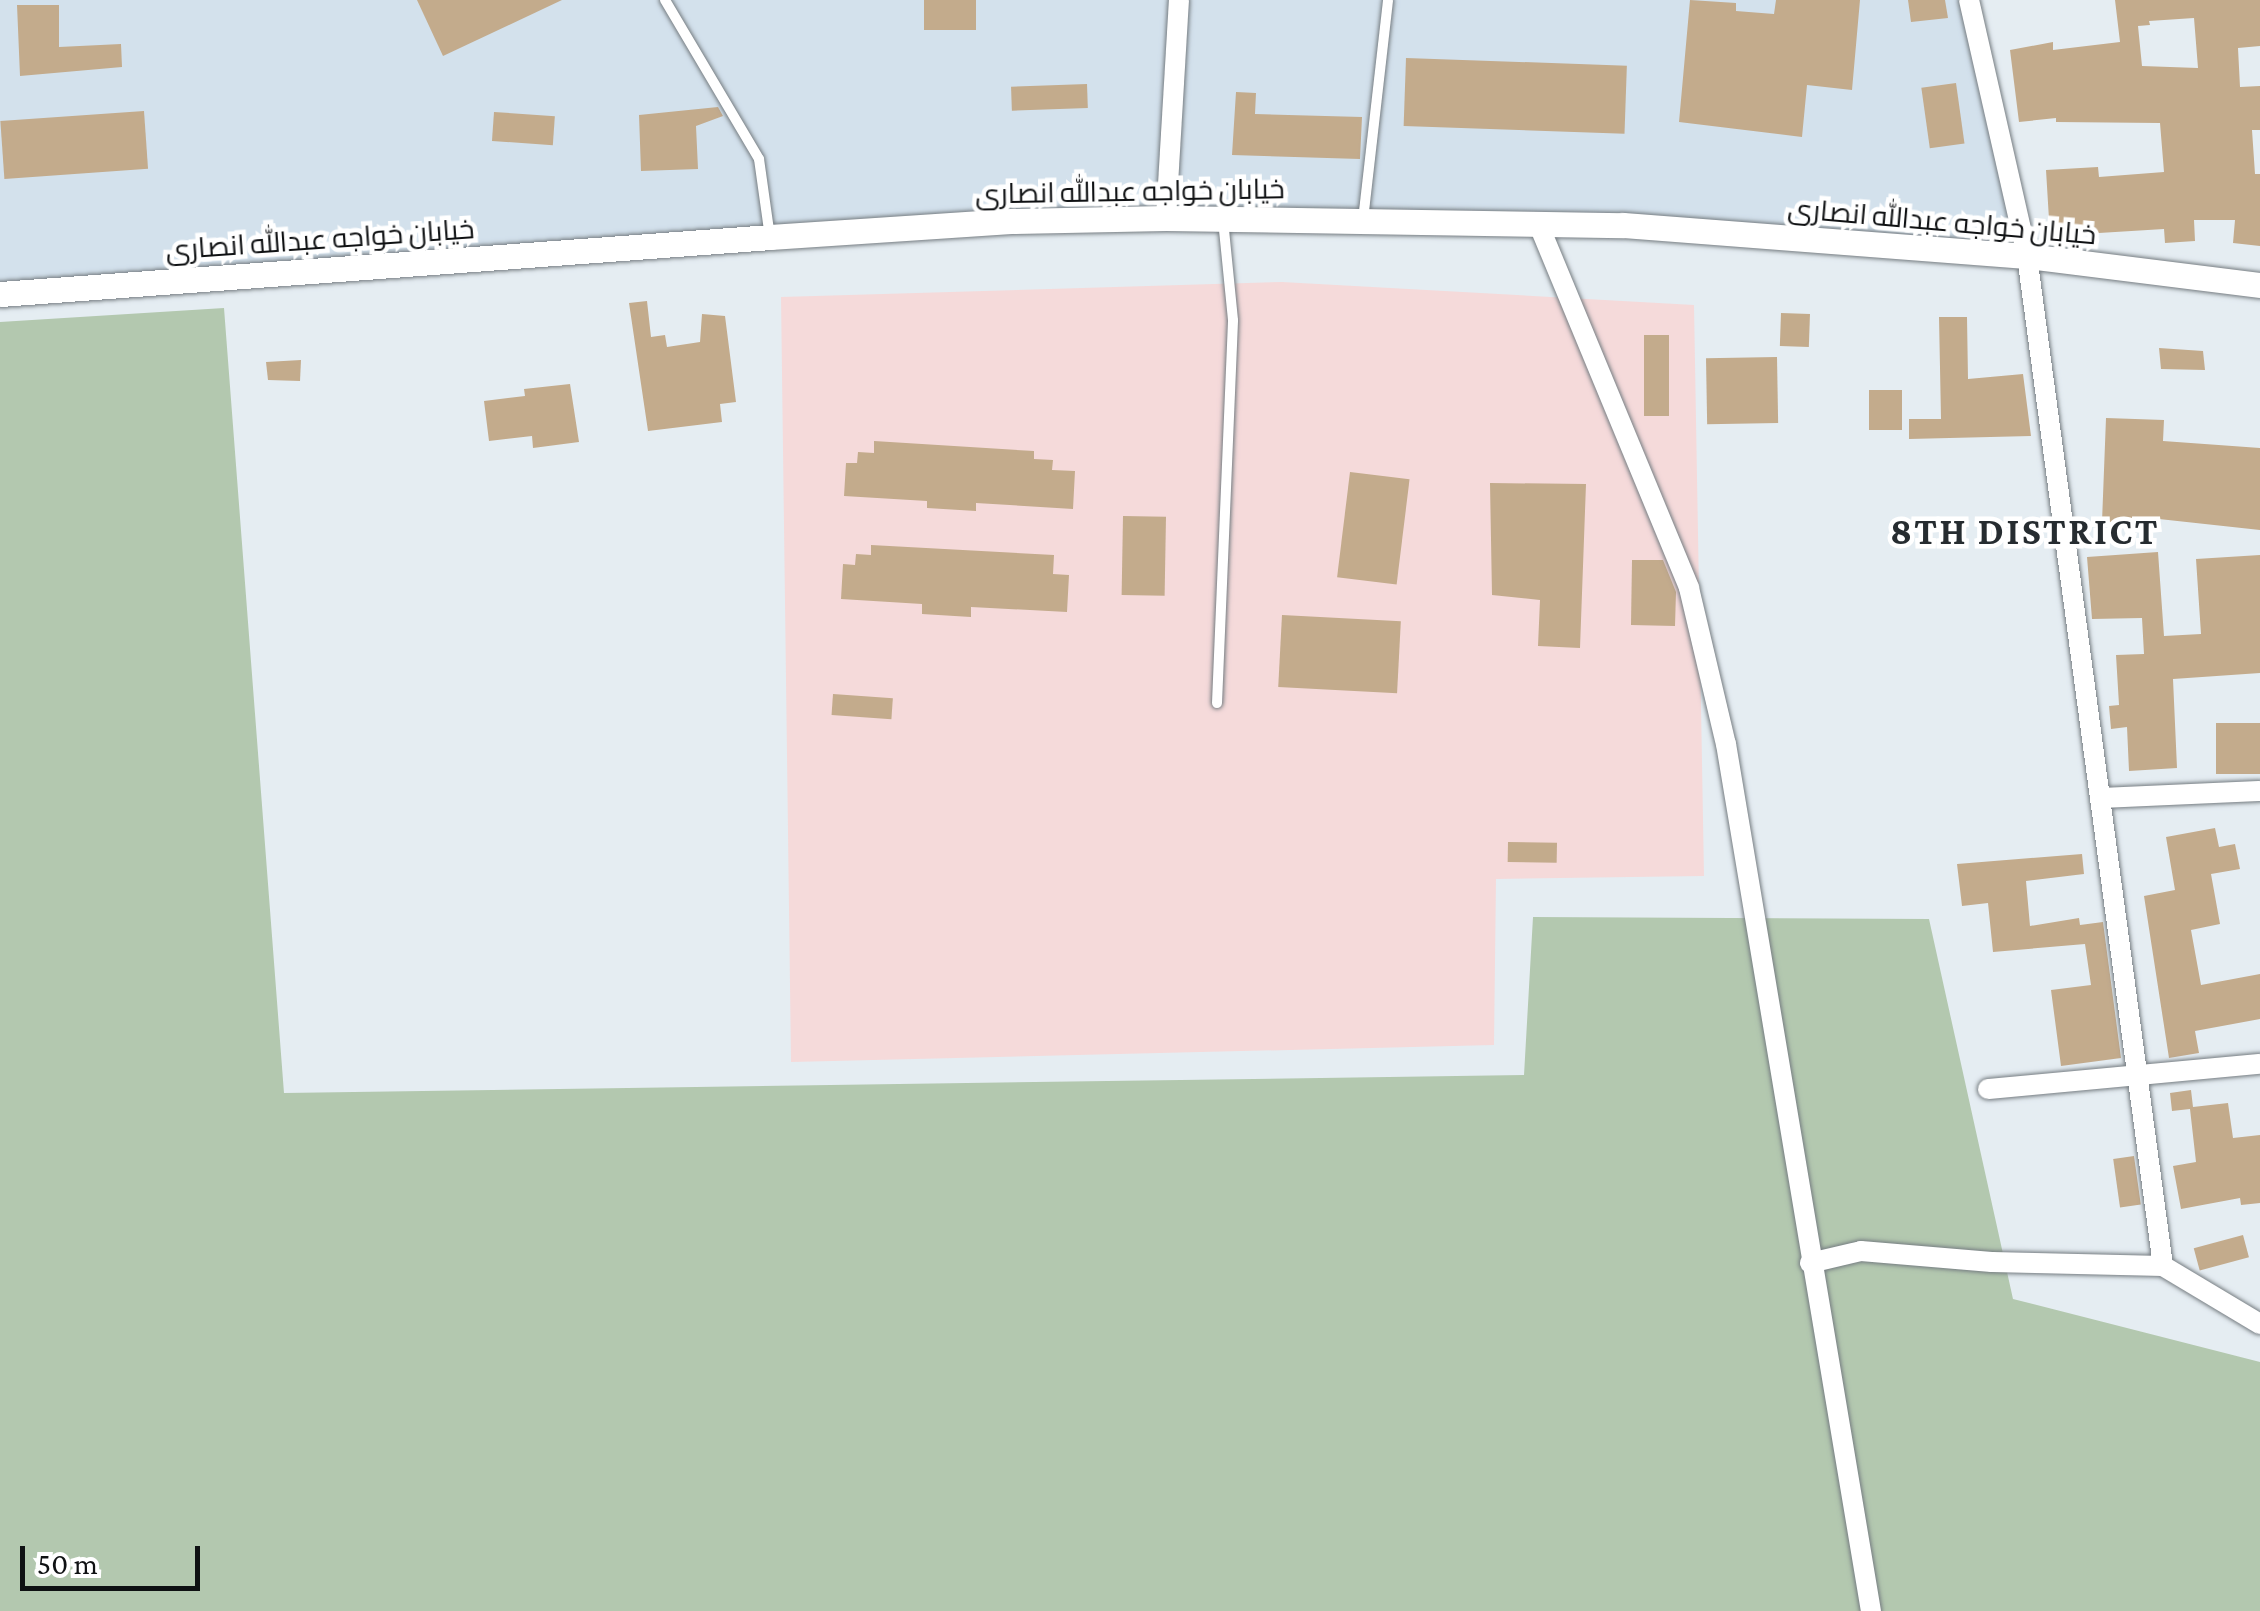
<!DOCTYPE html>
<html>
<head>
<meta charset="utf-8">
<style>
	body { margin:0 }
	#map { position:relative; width:2260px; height:1611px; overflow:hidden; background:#e5edf2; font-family:"Crimson Pro",Cairo,serif }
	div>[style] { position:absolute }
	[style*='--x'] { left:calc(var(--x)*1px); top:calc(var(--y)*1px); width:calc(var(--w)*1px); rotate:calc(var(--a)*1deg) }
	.built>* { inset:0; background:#d3e1ec }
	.education>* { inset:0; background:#f5dada }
	.green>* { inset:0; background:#b3c8af }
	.building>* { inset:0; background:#c3ab8c; transform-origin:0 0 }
	.roads { filter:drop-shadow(0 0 2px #767d82) drop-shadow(0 0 2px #767d82) }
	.service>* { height:10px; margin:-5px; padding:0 5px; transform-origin:5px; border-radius:5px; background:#fff }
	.minor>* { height:20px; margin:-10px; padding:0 10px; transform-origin:10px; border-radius:10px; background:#fff }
	.tertiary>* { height:25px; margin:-12.5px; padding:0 12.5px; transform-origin:12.5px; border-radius:12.5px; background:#fff }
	span { translate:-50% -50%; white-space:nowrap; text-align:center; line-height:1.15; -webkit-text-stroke:9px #fff; paint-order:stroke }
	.street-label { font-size:28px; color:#0f1113 }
	.district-label { font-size:38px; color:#262c30; font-weight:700; letter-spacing:2.5px }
	.scale { position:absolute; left:20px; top:1546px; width:180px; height:45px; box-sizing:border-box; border:5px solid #0f1113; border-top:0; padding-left:12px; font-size:30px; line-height:35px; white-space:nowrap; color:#0f1113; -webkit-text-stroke:8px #fff; paint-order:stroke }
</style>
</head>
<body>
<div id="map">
	<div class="built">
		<div style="clip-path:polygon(0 0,1975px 0,2027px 256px,1265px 218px,0 294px)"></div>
	</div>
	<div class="education">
		<div style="clip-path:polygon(1282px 282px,1694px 305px,1704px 876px,1496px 879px,1494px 1045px,791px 1062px,781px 297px)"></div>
	</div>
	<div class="green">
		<div style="clip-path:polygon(224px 308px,284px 1093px,1524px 1075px,1533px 917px,1929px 919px,2013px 1299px,2260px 1362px,2260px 1611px,0 1611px,0 322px)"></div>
	</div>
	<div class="building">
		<div style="clip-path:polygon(417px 0,562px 0,443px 56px)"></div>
		<div style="left:924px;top:0;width:52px;height:30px"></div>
		<div style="clip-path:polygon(1690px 0,1736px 3px,1736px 11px,1774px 14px,1776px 0,1860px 0,1852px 90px,1807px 85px,1802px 137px,1679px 122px)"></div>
		<div style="clip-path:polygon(1908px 0,1945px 0,1948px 18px,1911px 22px)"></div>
		<div style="clip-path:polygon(evenodd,2115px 0,2260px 0,2260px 46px,2238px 48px,2240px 87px,2260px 86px,2260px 130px,2252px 130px,2255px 174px,2260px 174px,2260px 246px,2233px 243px,2235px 220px,2194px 220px,2195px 241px,2165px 243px,2164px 229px,2050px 236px,2046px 170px,2098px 167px,2099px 177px,2164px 172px,2160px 123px,2056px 122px,2056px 118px,2019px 122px,2010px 50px,2053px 42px,2053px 50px,2120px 42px,2115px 0,2194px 18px,2198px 68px,2142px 66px,2138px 26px,2150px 25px,2149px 21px,2194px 18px)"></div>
		<div style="clip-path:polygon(17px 5px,59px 5px,59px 47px,121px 44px,122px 67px,20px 76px)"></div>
		<div style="left:1406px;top:58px;width:221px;height:68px;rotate:2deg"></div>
		<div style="left:1956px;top:83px;width:61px;height:35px;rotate:82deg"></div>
		<div style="left:1087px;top:84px;width:24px;height:76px;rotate:88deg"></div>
		<div style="clip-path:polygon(1236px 92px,1256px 93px,1255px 114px,1362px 117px,1360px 159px,1232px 155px)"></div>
		<div style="clip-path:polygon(718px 107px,723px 116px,696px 126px,698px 169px,641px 171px,639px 115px)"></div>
		<div style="left:144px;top:111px;width:58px;height:144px;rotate:86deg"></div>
		<div style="left:494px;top:112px;width:61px;height:29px;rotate:4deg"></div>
		<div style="clip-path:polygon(647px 301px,651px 337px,665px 335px,667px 347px,700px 342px,702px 314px,725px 316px,736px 402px,720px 404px,722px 422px,648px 431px,629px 303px)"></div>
		<div style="left:1781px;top:313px;width:29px;height:33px;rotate:2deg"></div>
		<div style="clip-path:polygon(1939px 317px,1967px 317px,1968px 379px,2023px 374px,2031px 436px,1909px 439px,1909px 419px,1941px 419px)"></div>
		<div style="left:1644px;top:335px;width:25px;height:81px"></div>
		<div style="clip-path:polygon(2159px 348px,2203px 351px,2205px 370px,2161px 369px)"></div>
		<div style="left:1777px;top:357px;width:66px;height:71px;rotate:89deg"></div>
		<div style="clip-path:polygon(301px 360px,300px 381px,268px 380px,266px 362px)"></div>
		<div style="clip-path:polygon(570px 384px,579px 442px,533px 448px,532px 436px,489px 441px,484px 401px,525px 396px,524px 389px)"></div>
		<div style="left:1902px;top:390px;width:40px;height:33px;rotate:90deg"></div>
		<div style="clip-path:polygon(2106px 418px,2164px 420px,2163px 441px,2260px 448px,2260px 530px,2159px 519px,2159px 524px,2102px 522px)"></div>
		<div style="clip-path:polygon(874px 441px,1034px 451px,1034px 459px,1053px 460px,1052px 470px,1075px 471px,1073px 509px,976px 503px,976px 511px,927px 508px,927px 501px,844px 496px,846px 463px,857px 463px,858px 452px,874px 453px)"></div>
		<div style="left:1350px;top:472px;width:60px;height:106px;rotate:7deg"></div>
		<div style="clip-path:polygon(1490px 483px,1586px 484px,1580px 648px,1538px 646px,1540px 600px,1492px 595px)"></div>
		<div style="left:1123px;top:516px;width:43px;height:79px;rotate:1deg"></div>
		<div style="clip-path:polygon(871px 545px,1054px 555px,1053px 574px,1069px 575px,1067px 612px,971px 607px,971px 617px,922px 614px,922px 604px,841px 599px,843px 564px,855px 565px,856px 554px,871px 555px)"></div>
		<div style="clip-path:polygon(2158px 552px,2164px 636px,2201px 634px,2196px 559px,2260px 555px,2260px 673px,2173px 679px,2177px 768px,2129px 771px,2127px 727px,2111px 729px,2109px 706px,2119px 705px,2116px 655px,2144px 654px,2142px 618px,2092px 619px,2087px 557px)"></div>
		<div style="clip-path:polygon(1632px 560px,1663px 560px,1676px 592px,1675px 626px,1631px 625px)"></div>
		<div style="left:1282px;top:615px;width:119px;height:72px;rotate:3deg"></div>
		<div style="left:833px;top:694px;width:60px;height:21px;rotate:4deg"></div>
		<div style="left:2260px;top:723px;width:51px;height:44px;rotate:90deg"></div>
		<div style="clip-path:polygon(2215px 828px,2219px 847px,2235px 844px,2240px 869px,2211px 874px,2220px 924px,2191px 930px,2201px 985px,2260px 974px,2260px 1019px,2195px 1031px,2199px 1053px,2169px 1058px,2144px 896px,2175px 890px,2166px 837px)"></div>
		<div style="left:1508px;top:842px;width:49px;height:20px;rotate:1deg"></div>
		<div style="clip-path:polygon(2082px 854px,2084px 874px,2026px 881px,2030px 926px,2079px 918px,2080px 925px,2103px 922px,2121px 1058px,2061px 1066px,2051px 990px,2091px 985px,2085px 944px,1993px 952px,1988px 903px,1962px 906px,1957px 864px)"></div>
		<div style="clip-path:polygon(2191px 1090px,2193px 1107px,2228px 1103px,2233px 1138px,2260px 1135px,2260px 1203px,2241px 1205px,2240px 1198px,2181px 1209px,2173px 1166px,2196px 1162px,2190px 1109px,2172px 1111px,2170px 1093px)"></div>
		<div style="left:2134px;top:1156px;width:49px;height:21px;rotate:82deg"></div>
		<div style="left:2243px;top:1235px;width:23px;height:51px;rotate:75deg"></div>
	</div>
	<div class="roads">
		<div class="service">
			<div style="--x:665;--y:0;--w:185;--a:59.4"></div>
			<div style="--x:759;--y:159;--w:79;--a:82"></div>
			<div style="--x:1363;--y:220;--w:221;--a:-83.5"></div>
			<div style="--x:1217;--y:703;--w:383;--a:-87.6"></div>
			<div style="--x:1233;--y:320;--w:101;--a:-95.7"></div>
		</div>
		<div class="minor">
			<div style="--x:1969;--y:0;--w:262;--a:77.2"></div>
			<div style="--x:2027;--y:256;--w:1019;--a:82.33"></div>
			<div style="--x:1166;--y:218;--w:218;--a:-86.6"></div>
			<div style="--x:1538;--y:223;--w:395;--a:67.5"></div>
			<div style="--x:1689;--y:588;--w:160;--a:76.7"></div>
			<div style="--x:1726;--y:744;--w:879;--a:80.51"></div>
			<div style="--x:2100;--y:798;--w:160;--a:-2.5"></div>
			<div style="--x:1988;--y:1089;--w:273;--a:-5.3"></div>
			<div style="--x:1810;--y:1263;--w:52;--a:-13.2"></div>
			<div style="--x:1861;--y:1251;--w:131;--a:4.8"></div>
			<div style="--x:1992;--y:1262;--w:171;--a:1.3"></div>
			<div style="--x:2163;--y:1266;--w:113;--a:30.9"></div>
		</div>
		<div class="tertiary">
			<div style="--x:0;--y:294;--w:772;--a:-4.23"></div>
			<div style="--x:770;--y:237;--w:245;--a:-3.8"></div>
			<div style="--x:1014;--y:221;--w:152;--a:-1.1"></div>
			<div style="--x:1166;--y:218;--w:457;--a:0.9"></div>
			<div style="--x:1623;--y:225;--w:405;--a:4.4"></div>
			<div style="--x:2027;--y:256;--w:235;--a:7.1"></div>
		</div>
	</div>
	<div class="street-label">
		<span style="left:1130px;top:192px;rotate:-1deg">خیابان خواجه عبدالله انصاری</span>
		<span style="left:1942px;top:222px;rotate:5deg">خیابان خواجه عبدالله انصاری</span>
		<span style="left:320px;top:240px;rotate:-4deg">خیابان خواجه عبدالله انصاری</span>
	</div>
	<div class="district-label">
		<span style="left:2025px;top:532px">8TH DISTRICT</span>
	</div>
	<div class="scale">50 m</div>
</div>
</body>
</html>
